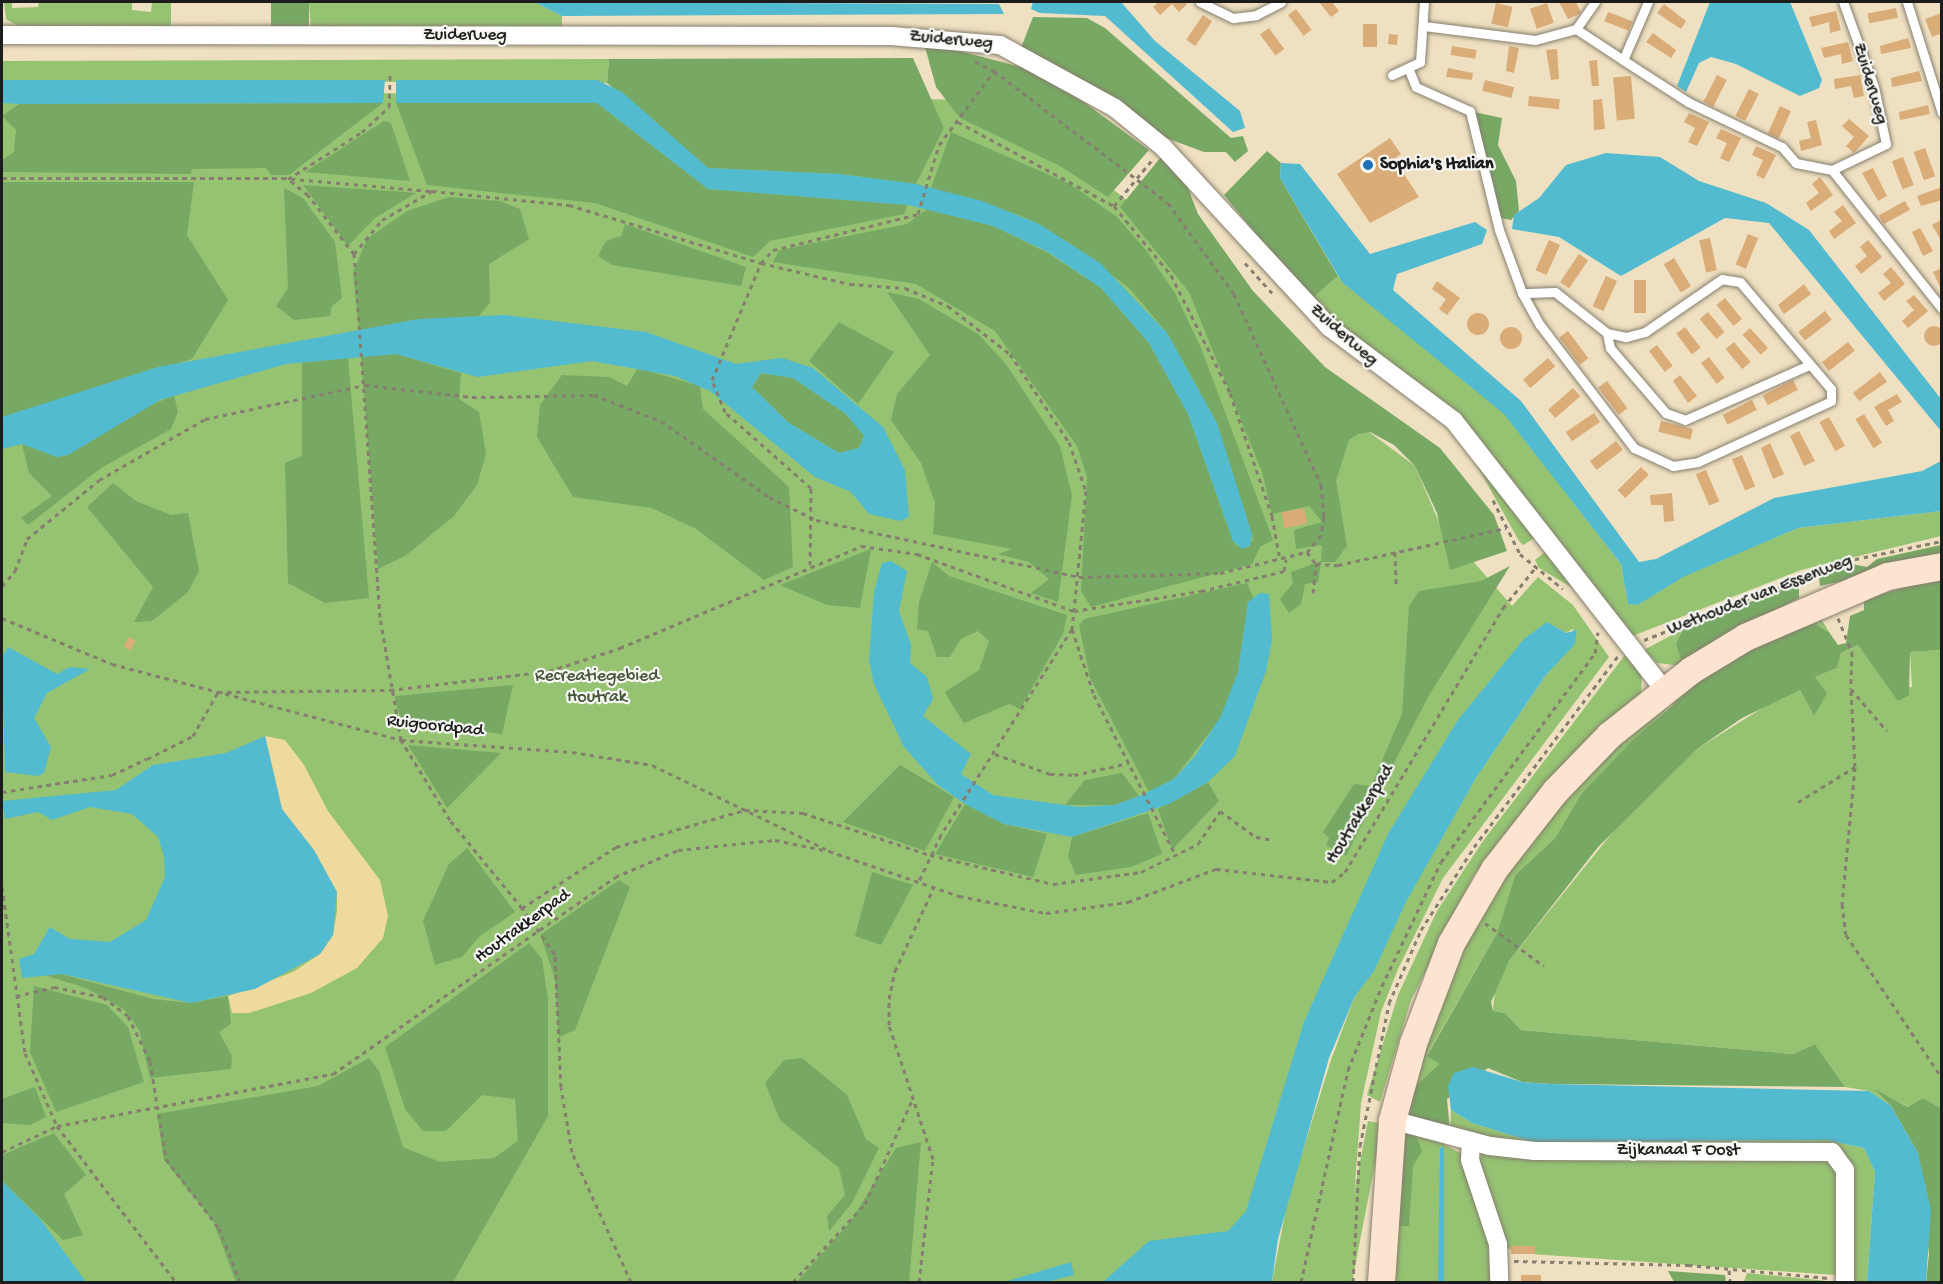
<!DOCTYPE html>
<html>
<head>
<meta charset="utf-8">
<style>
	body { margin:0 }
	#map { position:relative; width:1943px; height:1284px; overflow:hidden; background:#efe0c1; font-family:"Gochi Hand",sans-serif }
	div>[style] { position:absolute }
	[style*='--x'] { left:calc(var(--x)*1px); top:calc(var(--y)*1px); width:calc(var(--w)*1px); rotate:calc(var(--a)*1deg) }
	.green>* { inset:0; background:#95c372; transform-origin:0 0 }
	.forest>* { inset:0; background:#78a964; transform-origin:0 0 }
	.sand>* { inset:0; background:#eeda9e }
	.water>* { inset:0; background:#52bbd0 }
	.building>* { inset:0; background:#d9ac78; transform-origin:0 0 }
	.round { border-radius:50% }
	.path>* { height:3px; margin-top:-1.5px; transform-origin:0; background:repeating-linear-gradient(90deg,#867e6e 0 4.5px,transparent 0 9px) }
	.roads { filter:drop-shadow(0 0 2px #867e6e) drop-shadow(0 0 2px #867e6e) }
	.lane>* { height:9px; margin:-4.5px; padding:0 4.5px; transform-origin:4.5px; border-radius:4.5px; background:#fff }
	.street>* { height:18px; margin:-9px; padding:0 9px; transform-origin:9px; border-radius:9px; background:#fff }
	.secondary>* { height:27px; margin:-13.5px; padding:0 13.5px; transform-origin:13.5px; border-radius:13.5px; background:#fde4d1 }
	.dots>* { width:16px; height:16px; translate:-50% -50%; box-sizing:border-box; border:3px solid #f6f6f2; border-radius:50% }
	span { translate:-50% -50%; white-space:nowrap; text-align:center; line-height:1.15; -webkit-text-stroke:4.5px #f6f6f2; paint-order:stroke }
	.street-label { font-size:18px; color:#1c1c1c }
	.poi-label { font-size:18px; color:#1c1c1c; font-weight:700 }
	.left { translate:0 -50%; text-align:left }
	.park-label { font-size:18px; color:#46563a }
	.frame { position:absolute; inset:0; border:3px solid #1c1c1c; pointer-events:none }
</style>
</head>
<body>
<div id="map">
	<div class="green">
		<div style="clip-path:polygon(4px 2px,12px 2px,12px 8px,38px 7px,39px 2px,132px 2px,132px 10px,151px 12px,152px 2px,171px 2px,171px 28px,19px 27px,6px 19px)"></div>
		<div style="clip-path:polygon(309px 2px,534px 2px,562px 16px,562px 27px,311px 30px)"></div>
		<div style="clip-path:polygon(609px 59px,607px 83px,2px 80px,2px 61px)"></div>
		<div style="clip-path:polygon(2px 89px,1000px 100px,1229px 281px,1369px 432px,1415px 466px,1439px 522px,1512px 606px,1538px 577px,1573px 605px,1609px 657px,1443px 878px,1398px 969px,1381px 1012px,1361px 1103px,1348px 1282px,1272px 1282px,1288px 1198px,1331px 1060px,1355px 996px,1405px 902px,1476px 778px,1546px 675px,1574px 644px,1573px 629px,1566px 633px,1547px 622px,1364px 927px,1246px 1282px,2px 1282px)"></div>
		<div style="clip-path:polygon(1338px 276px,1504px 413px,1621px 564px,1628px 604px,1638px 605px,1682px 577px,1798px 528px,1941px 511px,1941px 536px,1801px 570px,1630px 637px,1472px 429px,1364px 351px,1310px 300px)"></div>
		<div style="clip-path:polygon(1474px 460px,1536px 537px,1523px 545px,1519px 541px)"></div>
		<div style="clip-path:polygon(1545px 552px,1551px 553px,1584px 595px,1539px 568px,1535px 560px)"></div>
		<div style="clip-path:polygon(1817px 612px,1829px 632px,1810px 621px,1670px 706px,1581px 794px,1555px 838px,1515px 875px,1497px 933px,1427px 1055px,1439px 1064px,1409px 1092px,1449px 966px,1501px 881px,1562px 800px,1618px 740px,1697px 674px)"></div>
		<div style="clip-path:polygon(1683px 629px,1676px 644px,1686px 661px,1683px 666px,1657px 663px,1644px 650px)"></div>
		<div style="clip-path:polygon(1858px 645px,1893px 689px,1912px 687px,1910px 652px,1941px 650px,1941px 1108px,1923px 1098px,1909px 1107px,1876px 1091px,1891px 1106px,1869px 1091px,1845px 1087px,1815px 1044px,1793px 1054px,1521px 1030px,1505px 1013px,1493px 1011px,1495px 988px,1509px 961px,1633px 807px,1697px 749px,1783px 695px,1800px 690px,1814px 716px,1815px 677px,1837px 668px,1841px 653px)"></div>
		<div style="clip-path:polygon(1625px 655px,1634px 657px,1642px 672px,1641px 696px,1503px 836px,1474px 875px,1411px 1000px,1380px 1102px,1367px 1095px,1398px 995px,1437px 911px,1483px 841px)"></div>
		<div style="clip-path:polygon(1451px 1110px,1472px 1123px,1533px 1142px,1826px 1140px,1864px 1148px,1875px 1172px,1867px 1282px,1850px 1282px,1848px 1160px,1841px 1151px,1538px 1147px,1450px 1130px)"></div>
		<div style="left:1368px;top:1121px;width:15px;height:161px;rotate:11deg"></div>
		<div style="clip-path:polygon(1397px 1132px,1423px 1133px,1462px 1154px,1490px 1235px,1493px 1282px,1388px 1282px)"></div>
		<div style="clip-path:polygon(1484px 1151px,1816px 1155px,1838px 1164px,1836px 1275px,1517px 1253px,1506px 1247px,1476px 1168px)"></div>
		<div style="clip-path:polygon(1747px 1273px,1837px 1282px,1838px 1282px,1744px 1282px)"></div>
	</div>
	<div class="forest">
		<div style="left:271px;top:2px;width:38px;height:28px"></div>
		<div style="clip-path:polygon(1033px 17px,1087px 18px,1105px 28px,1231px 138px,1243px 136px,1248px 151px,1235px 162px,1226px 152px,1204px 152px,1158px 135px,1068px 72px,1021px 48px)"></div>
		<div style="clip-path:polygon(925px 47px,952px 49px,1028px 69px,1063px 87px,1149px 150px,1108px 197px,1060px 166px,960px 118px,936px 87px)"></div>
		<div style="clip-path:polygon(913px 58px,944px 128px,916px 184px,839px 174px,708px 168px,607px 83px,609px 59px)"></div>
		<div style="clip-path:polygon(383px 103px,289px 175px,271px 175px,266px 168px,192px 169px,191px 174px,2px 172px,2px 160px,14px 152px,16px 130px,2px 116px,19px 104px)"></div>
		<div style="clip-path:polygon(396px 103px,597px 103px,708px 189px,908px 205px,904px 214px,770px 241px,753px 257px,595px 203px,427px 185px)"></div>
		<div style="clip-path:polygon(1474px 112px,1502px 118px,1498px 145px,1516px 181px,1519px 211px,1511px 220px,1501px 218px,1493px 195px)"></div>
		<div style="clip-path:polygon(384px 121px,391px 123px,410px 181px,305px 172px)"></div>
		<div style="clip-path:polygon(951px 132px,1070px 184px,1117px 217px,1145px 249px,1175px 293px,1201px 348px,1273px 540px,1260px 547px,1252px 564px,1091px 607px,1081px 591px,1087px 477px,1077px 446px,995px 331px,916px 284px,773px 262px,779px 250px,907px 224px,927px 209px,993px 226px,1048px 253px,1101px 288px,1149px 343px,1188px 414px,1233px 541px,1237px 546px,1253px 540px,1217px 423px,1167px 333px,1130px 289px,1071px 244px,1022px 216px,931px 188px)"></div>
		<div style="clip-path:polygon(1267px 151px,1281px 163px,1280px 178px,1338px 276px,1310px 300px,1224px 195px)"></div>
		<div style="clip-path:polygon(1165px 152px,1183px 175px,1198px 214px,1253px 291px,1325px 367px,1440px 448px,1494px 515px,1507px 551px,1450px 570px,1437px 513px,1415px 466px,1394px 445px,1370px 432px,1358px 434px,1349px 440px,1336px 481px,1347px 546px,1335px 562px,1321px 562px,1318px 582px,1305px 584px,1301px 604px,1289px 613px,1280px 599px,1293px 583px,1291px 572px,1321px 561px,1322px 545px,1296px 549px,1294px 530px,1322px 522px,1309px 506px,1272px 514px,1262px 472px,1189px 292px,1120px 207px)"></div>
		<div style="clip-path:polygon(2px 182px,194px 182px,187px 235px,228px 300px,192px 359px,2px 417px)"></div>
		<div style="clip-path:polygon(303px 185px,404px 192px,416px 193px,375px 218px,348px 246px)"></div>
		<div style="clip-path:polygon(284px 188px,303px 198px,335px 242px,342px 298px,332px 306px,330px 316px,294px 320px,276px 306px,288px 288px)"></div>
		<div style="clip-path:polygon(449px 197px,500px 201px,520px 209px,529px 239px,489px 264px,490px 303px,477px 318px,419px 319px,359px 331px,353px 272px,367px 239px,407px 211px)"></div>
		<div style="clip-path:polygon(625px 224px,746px 267px,741px 286px,612px 265px,598px 256px,606px 241px,621px 236px)"></div>
		<div style="clip-path:polygon(887px 292px,919px 299px,978px 334px,1006px 364px,1060px 446px,1072px 495px,1058px 602px,1031px 593px,1049px 579px,1029px 562px,998px 554px,1012px 549px,933px 534px,935px 503px,921px 463px,891px 420px,897px 394px,930px 355px)"></div>
		<div style="clip-path:polygon(839px 322px,894px 352px,858px 404px,809px 361px)"></div>
		<div style="clip-path:polygon(396px 354px,461px 373px,459px 399px,479px 412px,486px 454px,477px 485px,454px 516px,405px 556px,378px 569px,361px 356px)"></div>
		<div style="clip-path:polygon(348px 357px,369px 598px,325px 603px,288px 583px,285px 463px,302px 456px,302px 363px)"></div>
		<div style="clip-path:polygon(638px 368px,700px 386px,703px 409px,789px 487px,793px 567px,764px 580px,696px 529px,652px 508px,573px 497px,537px 437px,540px 405px,562px 375px,609px 377px,627px 386px)"></div>
		<div style="clip-path:polygon(761px 373px,793px 378px,846px 414px,864px 436px,859px 448px,839px 453px,789px 423px,752px 387px)"></div>
		<div style="clip-path:polygon(174px 395px,178px 412px,171px 429px,101px 468px,28px 525px,21px 518px,52px 496px,29px 473px,22px 444px,57px 457px,68px 455px,127px 416px)"></div>
		<div style="clip-path:polygon(113px 483px,136px 501px,171px 515px,188px 513px,199px 571px,188px 592px,152px 621px,134px 622px,153px 587px,87px 507px)"></div>
		<div style="clip-path:polygon(1941px 545px,1941px 559px,1820px 586px,1819px 577px,1852px 564px,1867px 567px,1877px 559px)"></div>
		<div style="clip-path:polygon(871px 549px,860px 608px,827px 605px,780px 585px)"></div>
		<div style="clip-path:polygon(932px 562px,949px 576px,1067px 615px,1063px 634px,1020px 709px,1009px 704px,964px 723px,951px 703px,945px 692px,979px 670px,989px 641px,978px 631px,961px 639px,950px 657px,937px 657px,928px 631px,917px 629px,919px 602px)"></div>
		<div style="clip-path:polygon(1510px 566px,1428px 697px,1346px 856px,1326px 845px,1329px 838px,1323px 832px,1354px 784px,1371px 786px,1402px 714px,1409px 606px,1419px 591px,1481px 581px)"></div>
		<div style="clip-path:polygon(1941px 577px,1941px 650px,1910px 652px,1909px 695px,1898px 701px,1858px 645px,1841px 653px,1837px 668px,1815px 677px,1827px 693px,1814px 716px,1800px 690px,1742px 718px,1697px 749px,1598px 847px,1509px 961px,1491px 1002px,1493px 1011px,1505px 1013px,1521px 1030px,1793px 1054px,1815px 1044px,1845px 1087px,1551px 1084px,1522px 1082px,1488px 1068px,1447px 1099px,1450px 1130px,1409px 1117px,1409px 1092px,1439px 1064px,1427px 1056px,1497px 933px,1515px 875px,1555px 838px,1581px 794px,1632px 741px,1715px 668px,1810px 621px,1829px 632px,1838px 645px,1846px 643px,1850px 616px,1864px 610px,1864px 599px)"></div>
		<div style="clip-path:polygon(1799px 582px,1799px 598px,1681px 660px,1676px 644px,1683px 629px)"></div>
		<div style="clip-path:polygon(1247px 583px,1254px 599px,1248px 603px,1238px 672px,1222px 716px,1174px 779px,1149px 792px,1090px 678px,1079px 625px,1084px 619px)"></div>
		<div style="clip-path:polygon(513px 685px,502px 734px,402px 721px,395px 702px,395px 696px)"></div>
		<div style="clip-path:polygon(408px 745px,501px 753px,447px 808px)"></div>
		<div style="clip-path:polygon(900px 765px,954px 797px,925px 851px,843px 822px)"></div>
		<div style="clip-path:polygon(1122px 773px,1139px 796px,1115px 805px,1065px 805px,1085px 780px)"></div>
		<div style="clip-path:polygon(1208px 782px,1219px 801px,1172px 850px,1158px 809px)"></div>
		<div style="clip-path:polygon(965px 804px,1004px 824px,1047px 834px,1033px 877px,935px 854px)"></div>
		<div style="clip-path:polygon(1148px 813px,1162px 854px,1131px 867px,1076px 875px,1068px 857px,1072px 837px)"></div>
		<div style="clip-path:polygon(467px 848px,515px 912px,480px 936px,462px 957px,435px 965px,423px 921px,449px 864px)"></div>
		<div style="clip-path:polygon(872px 872px,913px 885px,881px 945px,855px 936px)"></div>
		<div style="clip-path:polygon(619px 880px,630px 887px,575px 1030px,559px 1037px,555px 978px,540px 935px)"></div>
		<div style="clip-path:polygon(529px 943px,542px 959px,548px 999px,548px 1116px,453px 1282px,236px 1282px,213px 1221px,164px 1160px,157px 1114px,318px 1086px,369px 1058px,379px 1071px,403px 1147px,440px 1162px,494px 1158px,518px 1141px,515px 1099px,482px 1095px,446px 1131px,423px 1131px,405px 1109px,385px 1047px)"></div>
		<div style="clip-path:polygon(61px 974px,153px 999px,191px 1003px,228px 996px,231px 1024px,219px 1032px,232px 1056px,231px 1069px,150px 1078px,139px 1030px,125px 1010px,86px 988px,44px 975px)"></div>
		<div style="clip-path:polygon(34px 986px,107px 1005px,128px 1027px,144px 1082px,56px 1112px,30px 1052px)"></div>
		<div style="clip-path:polygon(802px 1058px,847px 1095px,866px 1139px,879px 1148px,852px 1203px,829px 1231px,827px 1216px,845px 1195px,839px 1168px,780px 1120px,765px 1083px,784px 1060px)"></div>
		<div style="clip-path:polygon(35px 1087px,46px 1117px,30px 1125px,2px 1123px,2px 1099px)"></div>
		<div style="clip-path:polygon(1874px 1089px,1908px 1107px,1923px 1098px,1941px 1108px,1941px 1282px,1926px 1282px,1929px 1254px,1918px 1153px,1891px 1106px)"></div>
		<div style="clip-path:polygon(1404px 1129px,1414px 1130px,1422px 1151px,1413px 1166px,1409px 1226px,1391px 1226px)"></div>
		<div style="clip-path:polygon(54px 1133px,86px 1175px,64px 1194px,83px 1235px,63px 1240px,2px 1181px,2px 1155px)"></div>
		<div style="clip-path:polygon(921px 1142px,909px 1282px,797px 1282px,850px 1222px,896px 1148px)"></div>
		<div style="clip-path:polygon(1668px 1271px,1725px 1275px,1726px 1282px,1674px 1282px)"></div>
	</div>
	<div class="sand">
		<div style="clip-path:polygon(265px 736px,285px 740px,304px 765px,328px 811px,380px 880px,388px 916px,383px 938px,357px 968px,311px 993px,249px 1013px,232px 1013px,228px 996px,293px 972px,320px 954px,333px 935px,337px 911px,337px 892px,282px 809px)"></div>
	</div>
	<div class="water">
		<div style="clip-path:polygon(534px 2px,999px 4px,1004px 14px,562px 16px)"></div>
		<div style="clip-path:polygon(1033px 2px,1121px 2px,1155px 41px,1240px 111px,1245px 128px,1233px 132px,1105px 16px,1040px 13px,1031px 9px)"></div>
		<div style="clip-path:polygon(1710px 2px,1790px 2px,1822px 80px,1819px 88px,1800px 96px,1736px 64px,1711px 57px,1699px 63px,1686px 92px,1677px 86px)"></div>
		<div style="clip-path:polygon(2px 80px,385px 80px,383px 103px,19px 104px,2px 103px)"></div>
		<div style="clip-path:polygon(396px 80px,597px 80px,622px 92px,708px 168px,839px 174px,916px 184px,982px 201px,1039px 224px,1100px 263px,1167px 333px,1217px 423px,1252px 534px,1250px 546px,1242px 549px,1233px 541px,1188px 414px,1149px 343px,1101px 288px,1048px 252px,993px 226px,908px 205px,708px 189px,597px 103px,396px 103px)"></div>
		<div style="clip-path:polygon(1606px 153px,1660px 157px,1699px 181px,1766px 203px,1809px 230px,1941px 399px,1941px 431px,1769px 223px,1725px 218px,1621px 276px,1559px 237px,1512px 229px,1514px 215px,1539px 198px,1566px 165px)"></div>
		<div style="clip-path:polygon(1281px 163px,1300px 164px,1370px 254px,1475px 222px,1487px 230px,1482px 244px,1397px 274px,1393px 290px,1521px 401px,1639px 562px,1656px 559px,1774px 498px,1922px 471px,1941px 461px,1941px 511px,1798px 528px,1683px 577px,1638px 605px,1628px 604px,1621px 564px,1504px 414px,1342px 282px,1280px 178px)"></div>
		<div style="clip-path:polygon(evenodd,504px 315px,646px 332px,736px 364px,782px 358px,813px 368px,883px 427px,905px 470px,909px 517px,900px 521px,869px 514px,851px 492px,815px 477px,710px 391px,675px 376px,592px 361px,478px 377px,396px 354px,286px 364px,160px 400px,68px 455px,57px 457px,22px 444px,2px 449px,2px 417px,158px 367px,419px 319px,504px 315px,761px 373px,793px 378px,846px 414px,864px 436px,859px 448px,839px 453px,789px 423px,752px 387px,761px 373px)"></div>
		<div style="clip-path:polygon(891px 561px,907px 571px,899px 611px,911px 645px,910px 663px,927px 677px,933px 699px,923px 716px,971px 754px,961px 774px,993px 795px,1079px 807px,1115px 805px,1139px 796px,1174px 779px,1195px 756px,1221px 716px,1238px 672px,1248px 602px,1260px 593px,1269px 594px,1272px 640px,1266px 671px,1235px 756px,1208px 782px,1169px 804px,1072px 837px,1004px 824px,965px 804px,938px 785px,904px 747px,874px 684px,869px 660px,874px 592px,882px 563px)"></div>
		<div style="clip-path:polygon(1547px 622px,1566px 633px,1577px 630px,1575px 644px,1546px 675px,1476px 778px,1406px 902px,1374px 971px,1355px 996px,1329px 1058px,1278px 1239px,1272px 1282px,1103px 1282px,1149px 1241px,1228px 1231px,1246px 1211px,1304px 1022px,1388px 834px,1458px 720px,1524px 639px)"></div>
		<div style="clip-path:polygon(8px 647px,57px 674px,70px 667px,90px 669px,47px 693px,34px 718px,51px 747px,44px 773px,38px 776px,5px 772px,2px 657px)"></div>
		<div style="clip-path:polygon(265px 736px,282px 809px,314px 850px,337px 892px,333px 935px,320px 954px,255px 989px,191px 1003px,62px 974px,22px 978px,19px 959px,34px 954px,50px 927px,70px 939px,110px 942px,146px 920px,165px 877px,164px 856px,158px 837px,132px 814px,90px 807px,52px 820px,38px 812px,5px 819px,2px 801px,116px 790px,153px 765px,226px 753px)"></div>
		<div style="clip-path:polygon(1473px 1067px,1522px 1082px,1551px 1084px,1869px 1091px,1891px 1106px,1918px 1153px,1931px 1210px,1926px 1282px,1867px 1282px,1875px 1172px,1864px 1148px,1826px 1140px,1533px 1142px,1472px 1123px,1451px 1110px,1448px 1086px,1454px 1073px)"></div>
		<div style="clip-path:polygon(1444px 1147px,1444px 1282px,1438px 1282px,1440px 1148px)"></div>
		<div style="clip-path:polygon(2px 1181px,41px 1220px,86px 1282px,2px 1282px)"></div>
		<div style="clip-path:polygon(1071px 1262px,1074px 1275px,1046px 1282px,1004px 1282px)"></div>
	</div>
	<div class="building">
		<div style="clip-path:polygon(1158px 2px,1184px 2px,1187px 4px,1179px 12px,1172px 4px,1160px 15px,1153px 7px)"></div>
		<div style="clip-path:polygon(1319px 2px,1332px 2px,1339px 11px,1331px 17px)"></div>
		<div style="clip-path:polygon(1559px 2px,1576px 2px,1581px 13px,1568px 19px)"></div>
		<div style="left:1496px;top:3px;width:17px;height:21px;rotate:13deg"></div>
		<div style="left:1547px;top:3px;width:21px;height:18px;rotate:71deg"></div>
		<div style="clip-path:polygon(1664px 4px,1686px 21px,1681px 29px,1657px 13px)"></div>
		<div style="left:1896px;top:8px;width:10px;height:29px;rotate:79deg"></div>
		<div style="left:1296px;top:9px;width:26px;height:10px;rotate:53deg"></div>
		<div style="clip-path:polygon(1836px 11px,1841px 30px,1830px 33px,1829px 22px,1812px 27px,1809px 17px)"></div>
		<div style="left:1608px;top:12px;width:26px;height:10px;rotate:21deg"></div>
		<div style="clip-path:polygon(1942px 13px,1942px 33px,1932px 37px,1925px 19px)"></div>
		<div style="left:1203px;top:15px;width:11px;height:30px;rotate:34deg"></div>
		<div style="left:1363px;top:24px;width:14px;height:23px"></div>
		<div style="left:1269px;top:28px;width:26px;height:11px;rotate:54deg"></div>
		<div style="clip-path:polygon(1653px 33px,1676px 50px,1671px 58px,1646px 42px)"></div>
		<div style="left:1389px;top:34px;width:9px;height:10px;rotate:6deg"></div>
		<div style="clip-path:polygon(1908px 38px,1911px 48px,1881px 54px,1880px 46px)"></div>
		<div style="clip-path:polygon(1848px 42px,1853px 61px,1842px 64px,1841px 54px,1824px 58px,1821px 48px)"></div>
		<div style="left:1452px;top:46px;width:25px;height:9px;rotate:9deg"></div>
		<div style="clip-path:polygon(1509px 46px,1519px 48px,1514px 73px,1506px 71px)"></div>
		<div style="clip-path:polygon(1557px 49px,1559px 79px,1551px 80px,1546px 50px)"></div>
		<div style="clip-path:polygon(1597px 60px,1599px 86px,1592px 86px,1589px 61px)"></div>
		<div style="clip-path:polygon(1448px 68px,1473px 73px,1472px 80px,1446px 77px)"></div>
		<div style="clip-path:polygon(1919px 71px,1922px 81px,1892px 87px,1891px 78px)"></div>
		<div style="left:1717px;top:75px;width:11px;height:30px;rotate:27deg"></div>
		<div style="clip-path:polygon(1860px 75px,1864px 96px,1854px 98px,1851px 86px,1835px 89px,1834px 79px)"></div>
		<div style="left:1631px;top:76px;width:43px;height:18px;rotate:85deg"></div>
		<div style="left:1485px;top:80px;width:30px;height:11px;rotate:14deg"></div>
		<div style="left:1749px;top:89px;width:11px;height:30px;rotate:27deg"></div>
		<div style="left:1529px;top:96px;width:31px;height:10px;rotate:6deg"></div>
		<div style="clip-path:polygon(1602px 99px,1605px 129px,1594px 130px,1593px 100px)"></div>
		<div style="clip-path:polygon(1928px 105px,1930px 114px,1900px 120px,1899px 112px)"></div>
		<div style="left:1780px;top:106px;width:12px;height:30px;rotate:24deg"></div>
		<div style="clip-path:polygon(1689px 113px,1709px 122px,1697px 146px,1688px 142px,1695px 128px,1684px 122px)"></div>
		<div style="clip-path:polygon(1849px 119px,1869px 136px,1854px 153px,1846px 146px,1854px 137px,1842px 126px)"></div>
		<div style="clip-path:polygon(1816px 120px,1822px 145px,1801px 151px,1799px 141px,1811px 138px,1807px 122px)"></div>
		<div style="clip-path:polygon(1721px 129px,1741px 138px,1729px 162px,1720px 158px,1727px 143px,1716px 138px)"></div>
		<div style="clip-path:polygon(1390px 138px,1401px 154px,1394px 159px,1419px 197px,1370px 223px,1337px 174px)"></div>
		<div style="clip-path:polygon(1756px 146px,1776px 155px,1764px 179px,1756px 175px,1763px 160px,1752px 155px)"></div>
		<div style="left:1925px;top:148px;width:30px;height:12px;rotate:70deg"></div>
		<div style="left:1903px;top:157px;width:30px;height:12px;rotate:69deg"></div>
		<div style="clip-path:polygon(1873px 168px,1887px 196px,1878px 201px,1862px 173px)"></div>
		<div style="clip-path:polygon(1820px 177px,1833px 195px,1811px 211px,1806px 203px,1819px 193px,1812px 184px)"></div>
		<div style="clip-path:polygon(1942px 187px,1942px 200px,1921px 206px,1917px 196px)"></div>
		<div style="left:1905px;top:201px;width:10px;height:30px;rotate:61deg"></div>
		<div style="clip-path:polygon(1843px 205px,1856px 223px,1834px 239px,1829px 231px,1842px 221px,1834px 212px)"></div>
		<div style="clip-path:polygon(1941px 220px,1942px 222px,1942px 242px,1932px 225px)"></div>
		<div style="clip-path:polygon(1920px 228px,1933px 251px,1923px 256px,1912px 232px)"></div>
		<div style="left:1748px;top:234px;width:11px;height:33px;rotate:22deg"></div>
		<div style="left:1710px;top:238px;width:33px;height:11px;rotate:78deg"></div>
		<div style="left:1549px;top:240px;width:12px;height:33px;rotate:24deg"></div>
		<div style="clip-path:polygon(1868px 240px,1882px 257px,1861px 274px,1855px 266px,1867px 256px,1860px 247px)"></div>
		<div style="left:1579px;top:254px;width:11px;height:34px;rotate:34deg"></div>
		<div style="left:1674px;top:258px;width:33px;height:12px;rotate:59deg"></div>
		<div style="clip-path:polygon(1891px 267px,1905px 284px,1884px 301px,1878px 293px,1891px 283px,1883px 274px)"></div>
		<div style="clip-path:polygon(1942px 268px,1942px 291px,1933px 272px)"></div>
		<div style="left:1606px;top:276px;width:12px;height:33px;rotate:24deg"></div>
		<div style="left:1634px;top:280px;width:12px;height:33px"></div>
		<div style="clip-path:polygon(1437px 281px,1460px 298px,1447px 315px,1439px 309px,1446px 299px,1432px 289px)"></div>
		<div style="clip-path:polygon(1804px 284px,1811px 294px,1784px 314px,1778px 305px)"></div>
		<div style="clip-path:polygon(1914px 295px,1928px 311px,1908px 328px,1902px 321px,1914px 310px,1906px 301px)"></div>
		<div style="left:1725px;top:298px;width:27px;height:11px;rotate:51deg"></div>
		<div style="left:1825px;top:311px;width:11px;height:34px;rotate:52deg"></div>
		<div style="left:1708px;top:312px;width:26px;height:11px;rotate:50deg"></div>
		<div class="round" style="left:1467px;top:313px;width:22px;height:22px"></div>
		<div class="round" style="left:1924px;top:326px;width:20px;height:20px"></div>
		<div class="round" style="left:1500px;top:327px;width:22px;height:22px"></div>
		<div style="left:1685px;top:327px;width:26px;height:11px;rotate:53deg"></div>
		<div style="left:1750px;top:328px;width:27px;height:10px;rotate:48deg"></div>
		<div style="left:1568px;top:331px;width:34px;height:11px;rotate:53deg"></div>
		<div style="left:1734px;top:342px;width:26px;height:11px;rotate:50deg"></div>
		<div style="left:1848px;top:342px;width:11px;height:33px;rotate:52deg"></div>
		<div style="left:1657px;top:345px;width:26px;height:10px;rotate:53deg"></div>
		<div style="left:1709px;top:357px;width:26px;height:10px;rotate:53deg"></div>
		<div style="left:1548px;top:358px;width:11px;height:33px;rotate:49deg"></div>
		<div style="clip-path:polygon(1880px 372px,1887px 382px,1859px 401px,1853px 393px)"></div>
		<div style="clip-path:polygon(1680px 375px,1697px 396px,1688px 403px,1673px 381px)"></div>
		<div style="left:1793px;top:380px;width:11px;height:34px;rotate:63deg"></div>
		<div style="left:1607px;top:381px;width:34px;height:11px;rotate:53deg"></div>
		<div style="left:1573px;top:388px;width:11px;height:33px;rotate:49deg"></div>
		<div style="clip-path:polygon(1897px 394px,1902px 402px,1888px 410px,1894px 421px,1886px 426px,1874px 407px)"></div>
		<div style="left:1752px;top:400px;width:11px;height:33px;rotate:63deg"></div>
		<div style="left:1594px;top:413px;width:11px;height:34px;rotate:56deg"></div>
		<div style="left:1864px;top:414px;width:34px;height:10px;rotate:58deg"></div>
		<div style="left:1829px;top:417px;width:33px;height:11px;rotate:61deg"></div>
		<div style="left:1661px;top:421px;width:33px;height:11px;rotate:14deg"></div>
		<div style="clip-path:polygon(1799px 431px,1815px 461px,1804px 466px,1790px 436px)"></div>
		<div style="left:1616px;top:441px;width:11px;height:33px;rotate:52deg"></div>
		<div style="clip-path:polygon(1770px 443px,1784px 474px,1773px 479px,1761px 448px)"></div>
		<div style="left:1742px;top:455px;width:34px;height:11px;rotate:67deg"></div>
		<div style="left:1641px;top:467px;width:11px;height:33px;rotate:45deg"></div>
		<div style="left:1706px;top:470px;width:34px;height:11px;rotate:67deg"></div>
		<div style="clip-path:polygon(1672px 493px,1674px 521px,1664px 522px,1663px 505px,1651px 505px,1650px 495px)"></div>
		<div style="left:1304px;top:508px;width:16px;height:23px;rotate:79deg"></div>
		<div style="left:129px;top:637px;width:8px;height:11px;rotate:30deg"></div>
		<div style="left:1511px;top:1246px;width:24px;height:8px"></div>
		<div style="left:1521px;top:1275px;width:20px;height:7px"></div>
	</div>
	<div class="path">
		<div style="--x:975;--y:61;--w:21;--a:28"></div>
		<div style="--x:958;--y:122;--w:177;--a:28.3"></div>
		<div style="--x:1114;--y:206;--w:89;--a:50.4"></div>
		<div style="--x:1171;--y:275;--w:132;--a:63.4"></div>
		<div style="--x:1230;--y:393;--w:130;--a:71.1"></div>
		<div style="--x:1272;--y:516;--w:45;--a:79.7"></div>
		<div style="--x:2;--y:178;--w:280;--a:0"></div>
		<div style="--x:282;--y:178;--w:150;--a:5"></div>
		<div style="--x:1114;--y:206;--w:60;--a:-50.4"></div>
		<div style="--x:354;--y:254;--w:75;--a:-127.9"></div>
		<div style="--x:308;--y:195;--w:26;--a:-141"></div>
		<div style="--x:288;--y:179;--w:88;--a:-32.4"></div>
		<div style="--x:362;--y:132;--w:37;--a:-43"></div>
		<div style="--x:389;--y:107;--w:34;--a:-88"></div>
		<div style="--x:1245;--y:263;--w:42;--a:47.9"></div>
		<div style="--x:1493;--y:500;--w:60;--a:63.4"></div>
		<div style="--x:1520;--y:554;--w:55;--a:39.1"></div>
		<div style="--x:1395;--y:552;--w:35;--a:88"></div>
		<div style="--x:810;--y:565;--w:77;--a:-89.3"></div>
		<div style="--x:811;--y:488;--w:115;--a:-138.5"></div>
		<div style="--x:725;--y:412;--w:35;--a:-112"></div>
		<div style="--x:712;--y:380;--w:127;--a:-67.3"></div>
		<div style="--x:761;--y:263;--w:18;--a:-47"></div>
		<div style="--x:773;--y:250;--w:149;--a:-13.9"></div>
		<div style="--x:918;--y:214;--w:72;--a:-73.1"></div>
		<div style="--x:939;--y:145;--w:92;--a:-53.4"></div>
		<div style="--x:994;--y:71;--w:218;--a:37.2"></div>
		<div style="--x:1168;--y:203;--w:112;--a:54"></div>
		<div style="--x:1234;--y:294;--w:210;--a:65.5"></div>
		<div style="--x:1321;--y:485;--w:32;--a:85"></div>
		<div style="--x:1324;--y:517;--w:18;--a:99"></div>
		<div style="--x:1321;--y:535;--w:22;--a:129"></div>
		<div style="--x:2;--y:586;--w:20;--a:-49"></div>
		<div style="--x:15;--y:571;--w:34;--a:-69"></div>
		<div style="--x:27;--y:539;--w:93;--a:-39.3"></div>
		<div style="--x:99;--y:480;--w:122;--a:-29.9"></div>
		<div style="--x:205;--y:419;--w:164;--a:-12"></div>
		<div style="--x:365;--y:385;--w:108;--a:6.4"></div>
		<div style="--x:472;--y:397;--w:122;--a:-0.9"></div>
		<div style="--x:594;--y:395;--w:72;--a:21.2"></div>
		<div style="--x:661;--y:421;--w:132;--a:35.1"></div>
		<div style="--x:769;--y:497;--w:52;--a:26.1"></div>
		<div style="--x:816;--y:520;--w:269;--a:12.2"></div>
		<div style="--x:1079;--y:577;--w:141;--a:-1.6"></div>
		<div style="--x:1220;--y:573;--w:89;--a:-13.6"></div>
		<div style="--x:1307;--y:552;--w:15;--a:53"></div>
		<div style="--x:1316;--y:564;--w:22;--a:3"></div>
		<div style="--x:1338;--y:565;--w:172;--a:-12.4"></div>
		<div style="--x:1313;--y:593;--w:29;--a:-84"></div>
		<div style="--x:2;--y:618;--w:119;--a:22.7"></div>
		<div style="--x:112;--y:664;--w:299;--a:14.7"></div>
		<div style="--x:401;--y:740;--w:171;--a:4"></div>
		<div style="--x:572;--y:752;--w:81;--a:9.2"></div>
		<div style="--x:652;--y:765;--w:193;--a:25.8"></div>
		<div style="--x:1838;--y:618;--w:37;--a:68"></div>
		<div style="--x:1852;--y:652;--w:37;--a:92"></div>
		<div style="--x:1851;--y:689;--w:55;--a:49.4"></div>
		<div style="--x:1072;--y:629;--w:70;--a:71.6"></div>
		<div style="--x:1094;--y:695;--w:178;--a:63"></div>
		<div style="--x:1644;--y:640;--w:217;--a:-21.4"></div>
		<div style="--x:1846;--y:561;--w:98;--a:-11.8"></div>
		<div style="--x:995;--y:754;--w:59;--a:20"></div>
		<div style="--x:1050;--y:774;--w:24;--a:2"></div>
		<div style="--x:1074;--y:775;--w:56;--a:-12.3"></div>
		<div style="--x:1855;--y:767;--w:138;--a:95.4"></div>
		<div style="--x:1842;--y:904;--w:31;--a:83"></div>
		<div style="--x:1846;--y:935;--w:172;--a:56.1"></div>
		<div style="--x:2;--y:792;--w:111;--a:-8.8"></div>
		<div style="--x:112;--y:775;--w:38;--a:-25"></div>
		<div style="--x:147;--y:759;--w:51;--a:-26.6"></div>
		<div style="--x:193;--y:736;--w:51;--a:-60.4"></div>
		<div style="--x:218;--y:692;--w:172;--a:-0.7"></div>
		<div style="--x:390;--y:690;--w:160;--a:-6.8"></div>
		<div style="--x:549;--y:671;--w:75;--a:-17.9"></div>
		<div style="--x:620;--y:648;--w:262;--a:-22.9"></div>
		<div style="--x:861;--y:546;--w:57;--a:8.1"></div>
		<div style="--x:917;--y:554;--w:167;--a:20"></div>
		<div style="--x:1074;--y:611;--w:129;--a:-8.9"></div>
		<div style="--x:1201;--y:591;--w:85;--a:-13.5"></div>
		<div style="--x:1284;--y:571;--w:12;--a:-81"></div>
		<div style="--x:1798;--y:802;--w:67;--a:-31.6"></div>
		<div style="--x:1855;--y:767;--w:76;--a:-93"></div>
		<div style="--x:2;--y:887;--w:168;--a:82.1"></div>
		<div style="--x:25;--y:1053;--w:80;--a:66.3"></div>
		<div style="--x:57;--y:1126;--w:196;--a:52.7"></div>
		<div style="--x:522;--y:908;--w:114;--a:-129.3"></div>
		<div style="--x:450;--y:820;--w:94;--a:-121.5"></div>
		<div style="--x:401;--y:740;--w:125;--a:-99.7"></div>
		<div style="--x:380;--y:617;--w:364;--a:-94.1"></div>
		<div style="--x:354;--y:254;--w:44;--a:-50.5"></div>
		<div style="--x:382;--y:220;--w:58;--a:-30.1"></div>
		<div style="--x:432;--y:191;--w:138;--a:5.8"></div>
		<div style="--x:569;--y:205;--w:201;--a:16.8"></div>
		<div style="--x:761;--y:263;--w:91;--a:13.3"></div>
		<div style="--x:850;--y:284;--w:55;--a:4.2"></div>
		<div style="--x:905;--y:288;--w:47;--a:22.7"></div>
		<div style="--x:948;--y:306;--w:78;--a:37.7"></div>
		<div style="--x:1010;--y:354;--w:106;--a:56.2"></div>
		<div style="--x:1069;--y:442;--w:52;--a:70.9"></div>
		<div style="--x:1086;--y:491;--w:139;--a:95.8"></div>
		<div style="--x:1072;--y:629;--w:244;--a:122.5"></div>
		<div style="--x:941;--y:835;--w:51;--a:115.6"></div>
		<div style="--x:1485;--y:923;--w:73;--a:36.1"></div>
		<div style="--x:16;--y:996;--w:39;--a:-13"></div>
		<div style="--x:54;--y:987;--w:50;--a:11.5"></div>
		<div style="--x:103;--y:997;--w:31;--a:37"></div>
		<div style="--x:128;--y:1016;--w:50;--a:63.9"></div>
		<div style="--x:150;--y:1061;--w:99;--a:80.7"></div>
		<div style="--x:166;--y:1159;--w:87;--a:52.5"></div>
		<div style="--x:219;--y:1228;--w:58;--a:68.7"></div>
		<div style="--x:2;--y:1152;--w:61;--a:-25.3"></div>
		<div style="--x:57;--y:1126;--w:281;--a:-10.7"></div>
		<div style="--x:333;--y:1074;--w:344;--a:-34.9"></div>
		<div style="--x:615;--y:877;--w:69;--a:-23.2"></div>
		<div style="--x:678;--y:850;--w:98;--a:-5.9"></div>
		<div style="--x:775;--y:840;--w:55;--a:11.5"></div>
		<div style="--x:829;--y:851;--w:138;--a:19.1"></div>
		<div style="--x:959;--y:896;--w:89;--a:11.1"></div>
		<div style="--x:1046;--y:913;--w:83;--a:-7.6"></div>
		<div style="--x:1128;--y:902;--w:94;--a:-20.6"></div>
		<div style="--x:1216;--y:869;--w:117;--a:6.4"></div>
		<div style="--x:1332;--y:882;--w:16;--a:-38"></div>
		<div style="--x:1345;--y:872;--w:308;--a:-59.1"></div>
		<div style="--x:1503;--y:608;--w:51;--a:-51.3"></div>
		<div style="--x:1514;--y:1261;--w:174;--a:1.3"></div>
		<div style="--x:1688;--y:1265;--w:141;--a:5.3"></div>
		<div style="--x:1729;--y:1270;--w:12;--a:85"></div>
		<div style="--x:631;--y:1282;--w:143;--a:-114.4"></div>
		<div style="--x:572;--y:1152;--w:66;--a:-99.6"></div>
		<div style="--x:561;--y:1087;--w:133;--a:-92.6"></div>
		<div style="--x:555;--y:954;--w:57;--a:-125.7"></div>
		<div style="--x:522;--y:908;--w:112;--a:-33"></div>
		<div style="--x:616;--y:847;--w:134;--a:-16"></div>
		<div style="--x:745;--y:810;--w:58;--a:3"></div>
		<div style="--x:803;--y:813;--w:134;--a:18.3"></div>
		<div style="--x:930;--y:855;--w:126;--a:13.3"></div>
		<div style="--x:1053;--y:884;--w:89;--a:-7.8"></div>
		<div style="--x:1141;--y:872;--w:64;--a:-26.2"></div>
		<div style="--x:1198;--y:844;--w:40;--a:-56"></div>
		<div style="--x:1220;--y:811;--w:44;--a:35.8"></div>
		<div style="--x:1256;--y:837;--w:17;--a:10"></div>
		<div style="--x:793;--y:1282;--w:106;--a:-47.3"></div>
		<div style="--x:865;--y:1204;--w:116;--a:-65.6"></div>
		<div style="--x:919;--y:1282;--w:124;--a:-83.5"></div>
		<div style="--x:933;--y:1159;--w:141;--a:-108.2"></div>
		<div style="--x:889;--y:1025;--w:26;--a:-90"></div>
		<div style="--x:889;--y:999;--w:29;--a:-78"></div>
		<div style="--x:895;--y:971;--w:93;--a:-65.1"></div>
		<div style="--x:1301;--y:1282;--w:217;--a:-77.5"></div>
		<div style="--x:1348;--y:1070;--w:91;--a:-68"></div>
		<div style="--x:1382;--y:986;--w:137;--a:-64.6"></div>
		<div style="--x:1441;--y:862;--w:260;--a:-53.6"></div>
		<div style="--x:1595;--y:653;--w:21;--a:-82"></div>
		<div style="--x:1353;--y:1282;--w:136;--a:-87.1"></div>
		<div style="--x:1360;--y:1146;--w:146;--a:-78.5"></div>
		<div style="--x:1389;--y:1003;--w:80;--a:-66.3"></div>
		<div style="--x:1421;--y:930;--w:98;--a:-57.4"></div>
		<div style="--x:1474;--y:847;--w:239;--a:-53"></div>
	</div>
	<div class="roads">
		<div class="lane">
			<div style="--x:1200;--y:2;--w:37;--a:26"></div>
			<div style="--x:1233;--y:18;--w:23;--a:-7"></div>
			<div style="--x:1256;--y:15;--w:28;--a:-27"></div>
			<div style="--x:1648;--y:2;--w:63;--a:113.3"></div>
			<div style="--x:1623;--y:60;--w:77;--a:32.9"></div>
			<div style="--x:1688;--y:102;--w:104;--a:25.6"></div>
			<div style="--x:1782;--y:147;--w:21;--a:49"></div>
			<div style="--x:1796;--y:163;--w:37;--a:11"></div>
			<div style="--x:1832;--y:170;--w:60;--a:-25.7"></div>
			<div style="--x:1886;--y:144;--w:58;--a:-101.9"></div>
			<div style="--x:1874;--y:87;--w:90;--a:-110"></div>
			<div style="--x:1907;--y:2;--w:116;--a:72.5"></div>
			<div style="--x:1424;--y:26;--w:112;--a:7.2"></div>
			<div style="--x:1535;--y:40;--w:42;--a:-15"></div>
			<div style="--x:1576;--y:29;--w:33;--a:-55"></div>
			<div style="--x:1576;--y:29;--w:56;--a:33.4"></div>
			<div style="--x:1409;--y:70;--w:18;--a:68"></div>
			<div style="--x:1416;--y:87;--w:59;--a:24"></div>
			<div style="--x:1470;--y:111;--w:122;--a:76.3"></div>
			<div style="--x:1499;--y:230;--w:67;--a:69.9"></div>
			<div style="--x:1522;--y:293;--w:37;--a:61"></div>
			<div style="--x:1540;--y:325;--w:155;--a:52.6"></div>
			<div style="--x:1634;--y:448;--w:43;--a:24.8"></div>
			<div style="--x:1673;--y:466;--w:25;--a:-9"></div>
			<div style="--x:1698;--y:462;--w:146;--a:-24.6"></div>
			<div style="--x:1831;--y:401;--w:12;--a:-90"></div>
			<div style="--x:1831;--y:389;--w:140;--a:-130.4"></div>
			<div style="--x:1740;--y:282;--w:18;--a:-171"></div>
			<div style="--x:1722;--y:279;--w:93;--a:145.5"></div>
			<div style="--x:1645;--y:332;--w:20;--a:165"></div>
			<div style="--x:1626;--y:337;--w:19;--a:-168"></div>
			<div style="--x:1607;--y:333;--w:66;--a:-141.7"></div>
			<div style="--x:1555;--y:292;--w:33;--a:178"></div>
			<div style="--x:1392;--y:75;--w:31;--a:-25"></div>
			<div style="--x:1420;--y:62;--w:60;--a:-86.2"></div>
			<div style="--x:1832;--y:170;--w:177;--a:51.6"></div>
			<div style="--x:1607;--y:333;--w:15;--a:79"></div>
			<div style="--x:1610;--y:348;--w:86;--a:49.3"></div>
			<div style="--x:1666;--y:413;--w:20;--a:20"></div>
			<div style="--x:1685;--y:420;--w:136;--a:-23.9"></div>
		</div>
		<div class="street">
			<div style="--x:2;--y:35;--w:889;--a:0.06"></div>
			<div style="--x:891;--y:36;--w:109;--a:4.7"></div>
			<div style="--x:1000;--y:45;--w:131;--a:28.7"></div>
			<div style="--x:1115;--y:108;--w:62;--a:39.1"></div>
			<div style="--x:1163;--y:147;--w:245;--a:47.3"></div>
			<div style="--x:1329;--y:327;--w:156;--a:36.9"></div>
			<div style="--x:1454;--y:421;--w:341;--a:52"></div>
			<div style="--x:1392;--y:1120;--w:101;--a:14.9"></div>
			<div style="--x:1490;--y:1146;--w:45;--a:6.3"></div>
			<div style="--x:1535;--y:1151;--w:297;--a:0.2"></div>
			<div style="--x:1832;--y:1152;--w:22;--a:54"></div>
			<div style="--x:1845;--y:1170;--w:112;--a:90"></div>
			<div style="--x:1471;--y:1141;--w:19;--a:93"></div>
			<div style="--x:1470;--y:1160;--w:89;--a:71.6"></div>
			<div style="--x:1498;--y:1244;--w:38;--a:88"></div>
		</div>
		<div class="secondary">
			<div style="--x:1381;--y:1282;--w:162;--a:-86.1"></div>
			<div style="--x:1392;--y:1120;--w:80;--a:-74.7"></div>
			<div style="--x:1413;--y:1043;--w:107;--a:-69.2"></div>
			<div style="--x:1451;--y:943;--w:86;--a:-59.8"></div>
			<div style="--x:1494;--y:869;--w:99;--a:-52"></div>
			<div style="--x:1555;--y:791;--w:78;--a:-46"></div>
			<div style="--x:1609;--y:735;--w:105;--a:-38.4"></div>
			<div style="--x:1691;--y:670;--w:63;--a:-31.4"></div>
			<div style="--x:1745;--y:637;--w:155;--a:-23.2"></div>
			<div style="--x:1887;--y:576;--w:56;--a:-10.3"></div>
		</div>
	</div>
	<div class="dots">
		<div style="left:1368px;top:165px;background:#1f6fb2"></div>
	</div>
	<div class="street-label">
		<span style="left:465px;top:36px">Zuiderweg</span>
		<span style="left:951px;top:41px;rotate:5deg">Zuiderweg</span>
		<span style="left:1869px;top:84px;rotate:73deg">Zuiderweg</span>
		<span style="left:1343px;top:336px;rotate:41deg">Zuiderweg</span>
		<span style="left:1760px;top:596px;rotate:-21deg">Wethouder van Essenweg</span>
		<span style="left:435px;top:727px;rotate:6deg">Ruigoordpad</span>
		<span style="left:1361px;top:815px;rotate:-58deg">Houtrakkerpad</span>
		<span style="left:523px;top:927px;rotate:-36deg">Houtrakkerpad</span>
		<span style="left:1678px;top:1151px">Zijkanaal F Oost</span>
	</div>
	<div class="poi-label">
		<span class="left" style="left:1380px;top:165px">Sophia's Italian</span>
	</div>
	<div class="park-label">
		<span style="left:597px;top:688px">Recreatiegebied<br>Houtrak</span>
	</div>
	<div class="frame"></div>
</div>
</body>
</html>
